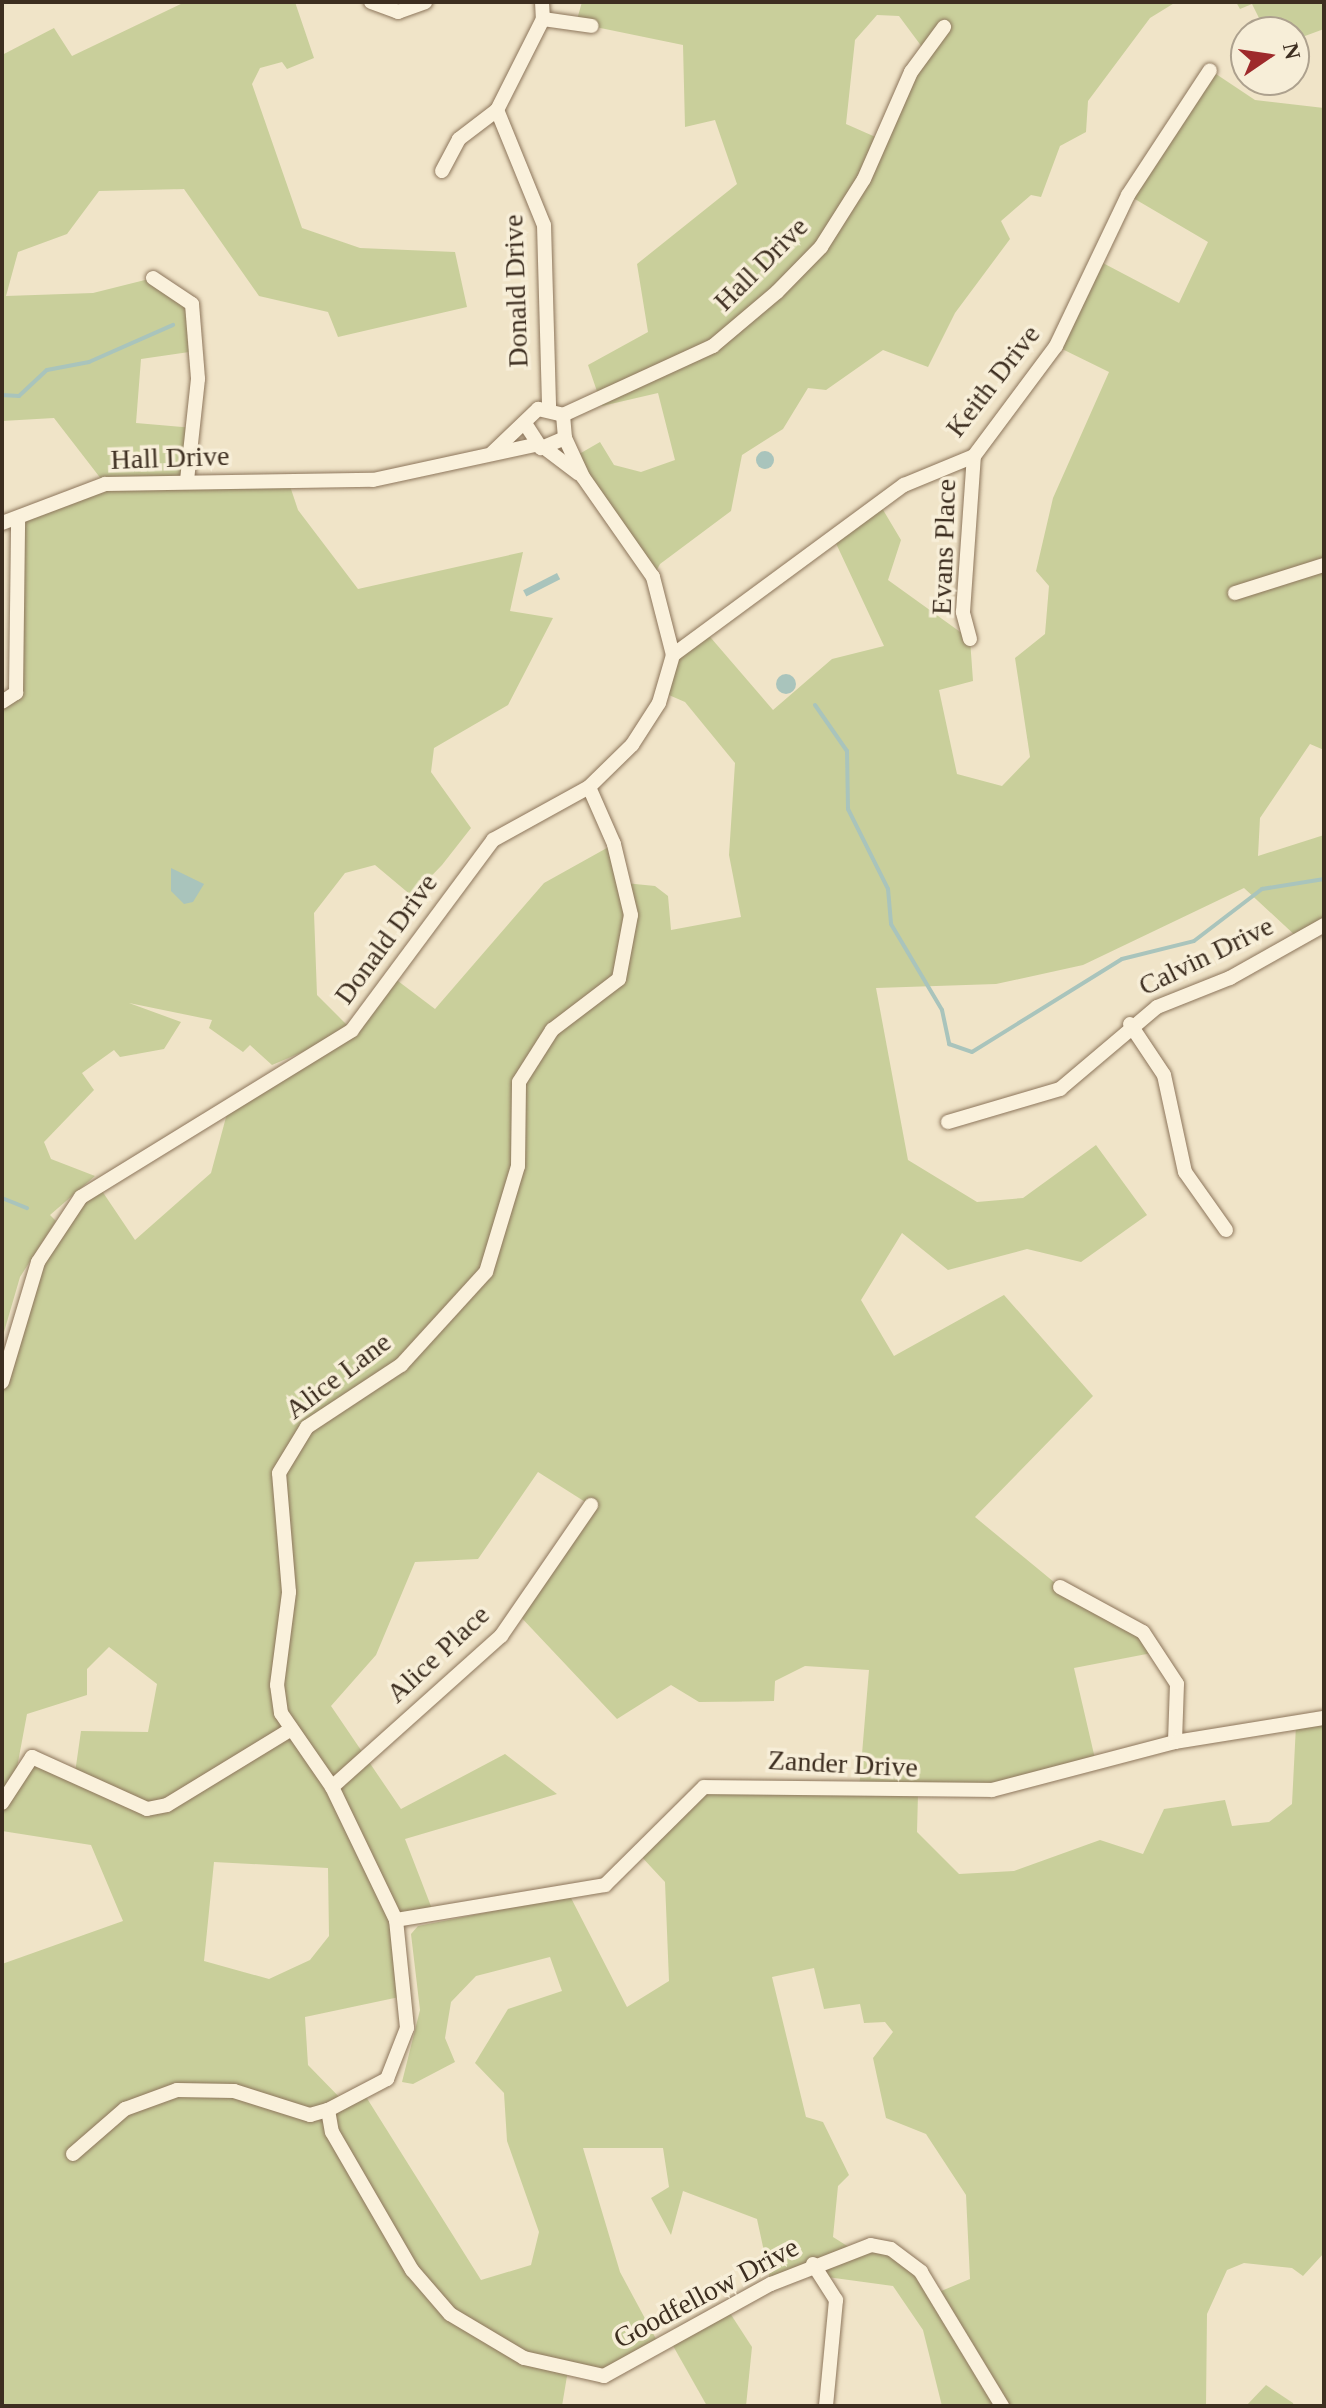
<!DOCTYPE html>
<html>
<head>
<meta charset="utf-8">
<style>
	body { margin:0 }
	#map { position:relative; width:1326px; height:2408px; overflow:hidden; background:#f0e4c8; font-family:"Times New Roman",serif }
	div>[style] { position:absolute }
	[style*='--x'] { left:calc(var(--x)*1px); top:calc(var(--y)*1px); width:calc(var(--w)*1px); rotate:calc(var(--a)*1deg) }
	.green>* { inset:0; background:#c9cf9b }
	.water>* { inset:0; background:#a9c4bc; transform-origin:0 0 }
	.round { border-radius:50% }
	.stream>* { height:4px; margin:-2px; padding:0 2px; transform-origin:2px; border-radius:2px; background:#a9c4bc }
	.roads { filter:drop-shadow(0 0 2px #8d765c) drop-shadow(0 0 2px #8d765c) }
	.street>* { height:14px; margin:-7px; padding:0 7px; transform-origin:7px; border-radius:7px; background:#faf1dc }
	span { translate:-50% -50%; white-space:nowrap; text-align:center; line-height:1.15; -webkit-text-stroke:7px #f7eed8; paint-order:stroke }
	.street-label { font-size:28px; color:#3d2e20 }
	.frame { position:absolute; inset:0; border:4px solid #3d2e20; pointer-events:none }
	.north { position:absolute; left:1230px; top:16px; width:80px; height:80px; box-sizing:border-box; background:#f7eed8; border:2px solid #ada18e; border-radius:50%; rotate:77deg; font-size:22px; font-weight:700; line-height:32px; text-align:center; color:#3d2e20 }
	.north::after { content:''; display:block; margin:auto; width:28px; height:36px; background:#9e2a2b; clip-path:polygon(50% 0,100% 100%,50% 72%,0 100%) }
</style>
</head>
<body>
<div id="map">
	<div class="green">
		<div style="clip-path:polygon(evenodd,185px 2px,295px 2px,314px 58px,287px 69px,282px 62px,260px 68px,252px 84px,302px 228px,360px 248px,455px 252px,467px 307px,338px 337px,328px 312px,259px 296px,184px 189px,99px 191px,67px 234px,18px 252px,6px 296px,93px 293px,153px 278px,192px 304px,196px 351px,141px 359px,136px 423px,194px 428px,187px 480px,289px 483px,298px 510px,358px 589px,523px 552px,510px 611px,553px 618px,508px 705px,434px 748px,431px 772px,471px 828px,442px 865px,412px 896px,375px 865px,345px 873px,314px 913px,317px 995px,352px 1030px,390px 975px,435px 1009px,544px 883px,614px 844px,625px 883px,655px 886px,668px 896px,671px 930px,741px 917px,729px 855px,735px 763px,685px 702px,662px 692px,673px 655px,705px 631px,773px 710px,832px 659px,884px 646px,833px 537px,879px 503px,901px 540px,888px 580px,970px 639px,973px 681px,939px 690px,957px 774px,1002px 786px,1030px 757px,1015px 658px,1045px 634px,1049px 586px,1036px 571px,1053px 498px,1109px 372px,1056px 346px,1101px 262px,1179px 303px,1208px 242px,1128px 195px,1210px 70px,1255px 100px,1324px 108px,1324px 750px,1310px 744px,1260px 818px,1258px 856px,1324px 835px,1324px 925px,1299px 939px,1244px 888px,1083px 965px,996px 984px,876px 988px,908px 1160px,977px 1202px,1023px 1198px,1096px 1145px,1147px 1215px,1081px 1262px,1027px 1249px,948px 1270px,902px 1233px,861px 1300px,894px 1356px,1004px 1295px,1093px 1396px,975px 1517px,1060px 1587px,1143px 1632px,1157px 1652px,1074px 1668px,1096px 1763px,992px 1790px,918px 1794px,917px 1832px,959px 1874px,1014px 1871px,1100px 1840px,1143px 1854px,1164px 1809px,1225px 1800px,1232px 1826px,1269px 1822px,1292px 1804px,1296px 1725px,1324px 1718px,1324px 2253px,1303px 2276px,1292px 2268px,1244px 2263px,1227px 2270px,1207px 2314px,1206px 2406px,942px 2406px,923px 2330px,893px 2286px,827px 2277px,813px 2264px,771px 2284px,757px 2219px,683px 2191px,671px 2235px,651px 2198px,669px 2187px,663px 2148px,583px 2148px,620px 2272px,662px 2350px,604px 2376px,568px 2370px,562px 2406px,2px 2406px,2px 1964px,123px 1921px,91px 1845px,2px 1831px,2px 1382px,38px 1262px,98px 1185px,135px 1240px,211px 1173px,229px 1106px,345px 1034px,272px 1065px,250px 1045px,243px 1052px,209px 1028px,212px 1020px,129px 1003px,181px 1022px,164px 1049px,120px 1057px,114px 1050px,82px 1073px,94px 1090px,44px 1142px,51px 1159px,95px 1176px,50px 1215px,56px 1221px,20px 1277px,2px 1339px,2px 691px,15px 693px,18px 519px,105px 484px,54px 418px,2px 421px,2px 55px,54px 28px,72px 56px,185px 2px,538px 1472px,590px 1505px,517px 1613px,617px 1719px,671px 1685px,699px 1702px,774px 1701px,775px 1681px,805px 1666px,869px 1670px,859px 1790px,704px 1787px,639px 1854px,665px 1882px,669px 1981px,627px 2007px,570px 1896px,418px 1926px,411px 1934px,420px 2010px,402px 2082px,413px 2084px,455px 2062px,445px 2038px,451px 2002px,476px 1976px,550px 1957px,562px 1991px,508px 2009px,475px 2063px,504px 2093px,507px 2141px,539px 2232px,531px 2265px,481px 2280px,363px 2092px,344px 2102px,308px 2065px,305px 2017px,404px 1996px,396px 1921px,434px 1914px,405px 1839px,557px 1794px,505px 1754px,401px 1809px,331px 1706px,376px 1655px,415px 1562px,478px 1559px,538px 1472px,185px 2px,109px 1647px,157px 1684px,148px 1732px,81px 1731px,75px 1773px,32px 1757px,16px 1773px,27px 1714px,87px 1695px,87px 1669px,109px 1647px,185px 2px,214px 1862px,328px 1868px,329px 1936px,310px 1960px,269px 1979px,204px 1961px,214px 1862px,185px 2px,814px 1968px,824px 2009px,860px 2004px,864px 2023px,885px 2022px,893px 2032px,873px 2058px,886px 2118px,926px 2134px,966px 2195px,970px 2279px,934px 2294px,891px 2249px,852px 2249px,833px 2237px,838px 2186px,849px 2175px,823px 2122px,806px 2117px,772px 1977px,814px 1968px)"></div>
		<div style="clip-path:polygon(evenodd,582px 2px,1176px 2px,1150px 18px,1088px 101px,1086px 132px,1060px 146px,1041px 197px,1031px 195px,1001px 221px,1010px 239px,955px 313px,928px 367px,883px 350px,826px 390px,808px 388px,783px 429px,742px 455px,731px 511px,660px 564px,653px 577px,574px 457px,600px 442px,614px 465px,641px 472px,675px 460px,658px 393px,602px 406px,588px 365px,648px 332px,637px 264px,737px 184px,715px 120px,685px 127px,683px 45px,576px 23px,582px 2px,877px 15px,899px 16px,925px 51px,880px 139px,846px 124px,855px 40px,877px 15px)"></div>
		<div style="clip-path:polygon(1236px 2px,1324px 2px,1324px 29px,1294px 40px,1294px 32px,1266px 32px,1252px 4px,1240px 9px)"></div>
		<div style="clip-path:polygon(728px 2310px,752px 2347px,746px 2406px,707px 2406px,672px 2344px)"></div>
		<div style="clip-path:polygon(1266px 2385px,1293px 2403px,1294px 2406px,1246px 2406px)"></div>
	</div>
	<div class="water">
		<div class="round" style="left:756px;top:451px;width:18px;height:18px"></div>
		<div style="left:557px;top:573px;width:7px;height:38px;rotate:63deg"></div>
		<div class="round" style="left:776px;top:674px;width:20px;height:20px"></div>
		<div style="clip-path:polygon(171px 868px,204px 884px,193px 902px,184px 904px,171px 891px)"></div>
	</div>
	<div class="stream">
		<div style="--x:2;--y:395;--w:17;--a:3"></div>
		<div style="--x:19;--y:396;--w:38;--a:-43"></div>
		<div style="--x:47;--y:370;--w:43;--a:-10.8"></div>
		<div style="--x:89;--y:362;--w:92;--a:-23.8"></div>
		<div style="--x:815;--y:705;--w:56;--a:55.2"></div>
		<div style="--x:847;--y:751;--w:58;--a:89"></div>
		<div style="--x:848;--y:809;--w:89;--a:63.4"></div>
		<div style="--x:888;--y:889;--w:35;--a:85"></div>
		<div style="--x:891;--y:924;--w:100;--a:59.3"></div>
		<div style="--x:942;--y:1010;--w:35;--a:78"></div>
		<div style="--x:949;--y:1044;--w:24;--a:19"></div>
		<div style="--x:972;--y:1052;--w:176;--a:-31.8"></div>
		<div style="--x:1122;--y:959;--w:74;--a:-14"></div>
		<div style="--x:1194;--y:941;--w:86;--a:-37.4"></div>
		<div style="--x:1262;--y:889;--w:63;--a:-9.2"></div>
		<div style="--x:2;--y:1198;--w:27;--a:22"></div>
	</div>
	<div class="roads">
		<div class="street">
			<div style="--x:371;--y:2;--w:29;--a:20"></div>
			<div style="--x:398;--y:12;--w:29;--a:-20"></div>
			<div style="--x:542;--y:2;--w:17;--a:87"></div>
			<div style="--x:543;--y:19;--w:102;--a:116.8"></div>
			<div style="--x:497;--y:110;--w:124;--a:67.8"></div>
			<div style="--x:544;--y:225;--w:182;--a:88.4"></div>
			<div style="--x:543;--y:19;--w:49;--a:8.1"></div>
			<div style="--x:442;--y:171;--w:36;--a:-62"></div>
			<div style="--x:459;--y:139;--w:48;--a:-37.3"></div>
			<div style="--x:153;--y:278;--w:47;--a:33.7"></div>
			<div style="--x:192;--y:304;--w:75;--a:85.4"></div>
			<div style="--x:198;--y:379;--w:103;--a:96.2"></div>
			<div style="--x:563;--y:415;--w:165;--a:-24.7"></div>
			<div style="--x:713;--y:346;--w:84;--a:-40.2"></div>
			<div style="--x:777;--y:292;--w:63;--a:-45.6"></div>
			<div style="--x:821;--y:247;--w:80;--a:-57.7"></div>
			<div style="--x:864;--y:179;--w:117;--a:-66.3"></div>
			<div style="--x:911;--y:72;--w:56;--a:-53.7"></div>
			<div style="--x:546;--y:449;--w:41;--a:37.1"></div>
			<div style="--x:492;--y:453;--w:64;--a:-43.7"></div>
			<div style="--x:538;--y:409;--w:26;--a:13"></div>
			<div style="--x:563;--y:415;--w:23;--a:85"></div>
			<div style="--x:565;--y:438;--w:26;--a:157"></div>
			<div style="--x:541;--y:448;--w:27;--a:-123"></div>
			<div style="--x:2;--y:523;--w:110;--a:-20.7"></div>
			<div style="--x:105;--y:484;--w:268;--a:-0.9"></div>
			<div style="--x:373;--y:480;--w:166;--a:-12.2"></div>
			<div style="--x:1235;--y:593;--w:93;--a:-17.5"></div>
			<div style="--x:970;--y:639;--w:28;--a:-105"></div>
			<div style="--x:963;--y:612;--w:156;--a:-86"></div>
			<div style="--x:673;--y:655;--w:287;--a:-36.4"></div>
			<div style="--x:904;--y:485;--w:76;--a:-22.5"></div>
			<div style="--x:974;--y:456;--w:137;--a:-53.3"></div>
			<div style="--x:1056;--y:346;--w:167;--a:-64.5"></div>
			<div style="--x:1128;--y:195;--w:149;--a:-56.7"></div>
			<div style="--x:2;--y:702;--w:17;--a:-33"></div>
			<div style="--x:16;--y:693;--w:174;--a:-89.3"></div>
			<div style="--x:1130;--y:1024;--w:61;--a:56.3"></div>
			<div style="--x:1164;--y:1075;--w:99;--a:77.8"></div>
			<div style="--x:1185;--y:1172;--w:71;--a:54.7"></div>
			<div style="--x:948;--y:1122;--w:117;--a:-16.4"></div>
			<div style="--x:1060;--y:1089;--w:127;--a:-40.2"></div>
			<div style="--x:1157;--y:1007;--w:79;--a:-21.7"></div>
			<div style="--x:1230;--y:978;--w:108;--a:-29.4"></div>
			<div style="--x:2;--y:1382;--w:125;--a:-73.3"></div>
			<div style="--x:38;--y:1262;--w:78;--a:-56.5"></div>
			<div style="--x:81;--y:1197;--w:318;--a:-31.6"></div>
			<div style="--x:352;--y:1030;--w:237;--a:-53.4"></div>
			<div style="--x:493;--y:840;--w:110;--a:-28.9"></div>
			<div style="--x:589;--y:787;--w:60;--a:-44.3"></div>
			<div style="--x:632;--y:745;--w:50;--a:-57.3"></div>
			<div style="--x:659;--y:703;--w:50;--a:-73.7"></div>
			<div style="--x:673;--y:655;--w:81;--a:-104.4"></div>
			<div style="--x:653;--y:577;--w:122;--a:-125"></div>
			<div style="--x:583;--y:477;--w:43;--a:-114.8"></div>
			<div style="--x:1060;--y:1587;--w:94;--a:28.5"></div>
			<div style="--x:1143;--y:1632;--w:62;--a:56.8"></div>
			<div style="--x:1177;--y:1684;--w:58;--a:92"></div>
			<div style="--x:332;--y:1787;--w:227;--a:-41.8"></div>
			<div style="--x:501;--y:1636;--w:159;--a:-55.5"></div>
			<div style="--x:2;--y:1803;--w:55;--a:-56.9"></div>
			<div style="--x:32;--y:1757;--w:126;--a:24.3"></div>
			<div style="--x:147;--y:1809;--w:20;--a:-11"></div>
			<div style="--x:167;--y:1805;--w:142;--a:-31.4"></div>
			<div style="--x:396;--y:1920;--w:212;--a:-9.5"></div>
			<div style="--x:605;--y:1885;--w:139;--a:-44.7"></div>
			<div style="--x:704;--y:1787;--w:288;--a:0.6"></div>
			<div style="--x:992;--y:1790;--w:189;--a:-14.7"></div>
			<div style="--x:1175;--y:1742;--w:151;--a:-9.2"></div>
			<div style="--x:328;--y:2110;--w:22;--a:80"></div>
			<div style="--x:332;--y:2132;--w:160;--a:59.9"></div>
			<div style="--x:412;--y:2270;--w:58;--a:49.2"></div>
			<div style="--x:450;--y:2314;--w:86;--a:30.7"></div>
			<div style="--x:524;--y:2358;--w:82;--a:12.7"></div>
			<div style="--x:604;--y:2376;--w:191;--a:-28.9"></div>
			<div style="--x:771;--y:2284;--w:107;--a:-21.3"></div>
			<div style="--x:871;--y:2245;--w:20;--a:11"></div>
			<div style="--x:891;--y:2249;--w:38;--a:37"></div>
			<div style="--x:921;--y:2272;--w:157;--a:58.8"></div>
			<div style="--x:73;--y:2154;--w:69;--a:-40.9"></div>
			<div style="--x:125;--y:2109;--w:55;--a:-20.1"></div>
			<div style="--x:177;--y:2090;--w:57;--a:1"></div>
			<div style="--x:234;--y:2091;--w:80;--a:17.5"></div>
			<div style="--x:310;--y:2115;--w:19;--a:-16"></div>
			<div style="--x:328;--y:2110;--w:67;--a:-27.7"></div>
			<div style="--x:387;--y:2079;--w:55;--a:-68.6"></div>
			<div style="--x:407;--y:2028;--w:109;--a:-95.8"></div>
			<div style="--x:396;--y:1920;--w:148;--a:-115.7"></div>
			<div style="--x:332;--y:1787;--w:90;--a:-124.6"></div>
			<div style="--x:281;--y:1713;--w:28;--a:-98"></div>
			<div style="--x:277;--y:1685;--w:94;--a:-82.6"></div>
			<div style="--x:289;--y:1592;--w:119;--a:-94.8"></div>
			<div style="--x:279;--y:1473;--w:54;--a:-58.7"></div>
			<div style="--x:307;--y:1427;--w:113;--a:-33.4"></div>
			<div style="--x:401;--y:1365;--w:126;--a:-47.6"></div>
			<div style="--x:486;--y:1272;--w:111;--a:-73.2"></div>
			<div style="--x:518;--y:1166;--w:84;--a:-89.3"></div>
			<div style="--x:519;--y:1082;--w:62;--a:-57.6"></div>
			<div style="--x:552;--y:1030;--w:84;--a:-37.3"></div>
			<div style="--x:619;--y:979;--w:65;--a:-79.4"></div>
			<div style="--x:631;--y:915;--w:73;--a:-103.5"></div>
			<div style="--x:614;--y:844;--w:62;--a:-113.7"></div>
			<div style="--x:813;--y:2264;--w:43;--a:57.4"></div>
			<div style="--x:836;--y:2300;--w:106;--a:95.4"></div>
		</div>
	</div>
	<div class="street-label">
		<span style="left:761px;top:264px;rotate:-45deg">Hall Drive</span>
		<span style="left:516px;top:291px;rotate:-92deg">Donald Drive</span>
		<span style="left:993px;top:381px;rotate:-52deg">Keith Drive</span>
		<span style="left:170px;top:458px;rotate:-2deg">Hall Drive</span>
		<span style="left:944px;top:547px;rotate:-88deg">Evans Place</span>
		<span style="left:386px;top:939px;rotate:-54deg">Donald Drive</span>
		<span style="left:1206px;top:956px;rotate:-26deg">Calvin Drive</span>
		<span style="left:338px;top:1376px;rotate:-37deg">Alice Lane</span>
		<span style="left:438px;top:1654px;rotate:-43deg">Alice Place</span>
		<span style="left:843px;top:1764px;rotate:3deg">Zander Drive</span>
		<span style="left:706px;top:2293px;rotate:-28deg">Goodfellow Drive</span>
	</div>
	<div class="frame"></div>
	<div class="north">N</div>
</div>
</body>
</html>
